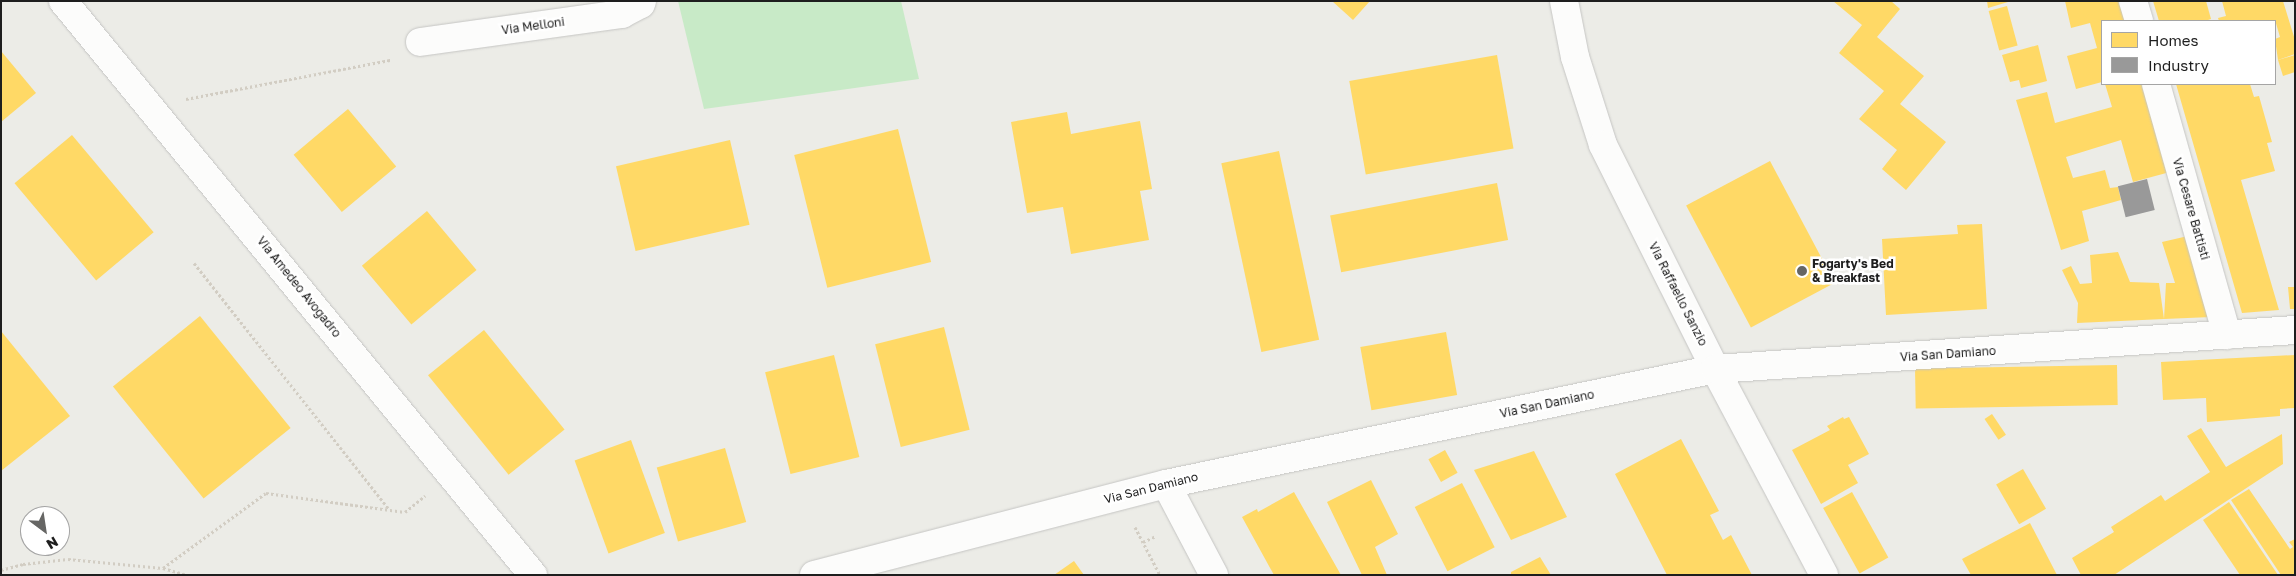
<!DOCTYPE html>
<html>
<head>
<meta charset="utf-8">
<style>
	body { margin:0 }
	#map { position:relative; width:2296px; height:576px; overflow:hidden; background:#ecece7; font-family:"Golos Text",sans-serif }
	div>[style] { position:absolute }
	[style*='--x'] { left:calc(var(--x)*1px); top:calc(var(--y)*1px); width:calc(var(--w)*1px); rotate:calc(var(--a)*1deg) }
	.grass>* { inset:0; background:#c8eac7 }
	.homes>* { inset:0; background:#ffd966; transform-origin:0 0 }
	.industry>* { inset:0; background:#999; transform-origin:0 0 }
	.path>* { height:3px; margin-top:-1.5px; transform-origin:0; background:repeating-linear-gradient(90deg,#d2cdc3 0 2.5px,transparent 0 5px) }
	.roads { filter:drop-shadow(0 0 1px #c5c5c3) drop-shadow(0 0 1px #c5c5c3) }
	.street>* { height:28px; margin:-14px; padding:0 14px; transform-origin:14px; border-radius:14px; background:#fcfcfb }
	.dots>* { width:14px; height:14px; translate:-50% -50%; box-sizing:border-box; border:2px solid #fff; border-radius:50% }
	span { translate:-50% -50%; white-space:nowrap; text-align:center; line-height:1.15; -webkit-text-stroke:5px #fff; paint-order:stroke }
	.street-label { font-size:12px; color:#1e1e1e }
	.poi-label { font-size:12px; color:#1e1e1e; font-weight:700 }
	.left { translate:0 -50%; text-align:left }
	.frame { position:absolute; inset:0; border:2px solid #1e1e1e; pointer-events:none }
	.legend { position:absolute; left:2101px; top:20px; width:175px; height:65px; box-sizing:border-box; background:#fff; border:1px solid #a5a5a5; margin:0; padding:6px 9px; list-style:none; font-size:15px; color:#1e1e1e }
	.legend li { display:flex; align-items:center; gap:10px; height:25px }
	.legend b { width:25px; border:1px solid #a5a5a5 }
	.north { position:absolute; left:20px; top:506px; width:50px; height:50px; box-sizing:border-box; background:#fff; border:1px solid #a5a5a5; border-radius:50%; rotate:149deg; font-size:14px; font-weight:700; line-height:20px; text-align:center; color:#1e1e1e }
	.north::after { content:''; display:block; margin:auto; width:18px; height:22px; background:#666664; clip-path:polygon(50% 0,100% 100%,50% 72%,0 100%) }
</style>
</head>
<body>
<div id="map">
	<div class="grass">
		<div style="clip-path:polygon(678px 1px,901px 1px,919px 79px,704px 109px)"></div>
	</div>
	<div class="homes">
		<div style="clip-path:polygon(1332px 1px,1370px 1px,1353px 20px)"></div>
		<div style="clip-path:polygon(1833px 1px,1891px 1px,1900px 9px,1877px 37px,1924px 76px,1900px 104px,1946px 142px,1906px 190px,1882px 169px,1897px 150px,1859px 119px,1884px 91px,1839px 53px,1862px 25px)"></div>
		<div style="clip-path:polygon(1987px 1px,2008px 1px,2008px 2px,1988px 8px)"></div>
		<div style="clip-path:polygon(2065px 1px,2122px 1px,2127px 21px,2102px 21px,2102px 82px,2076px 89px,2067px 56px,2097px 48px,2090px 23px,2071px 28px)"></div>
		<div style="clip-path:polygon(2153px 1px,2206px 1px,2211px 19px,2205px 21px,2159px 21px)"></div>
		<div style="clip-path:polygon(2222px 1px,2283px 1px,2295px 40px,2295px 54px,2278px 60px,2275px 39px,2280px 37px,2275px 20px,2219px 21px,2218px 18px,2226px 16px)"></div>
		<div style="left:2007px;top:6px;width:41px;height:19px;rotate:75deg"></div>
		<div style="clip-path:polygon(2038px 45px,2047px 81px,2021px 88px,2019px 80px,2010px 82px,2002px 55px)"></div>
		<div style="clip-path:polygon(1px 51px,36px 93px,1px 122px)"></div>
		<div style="left:1497px;top:55px;width:95px;height:150px;rotate:80deg"></div>
		<div style="clip-path:polygon(2295px 55px,2295px 72px,2283px 76px,2278px 60px)"></div>
		<div style="clip-path:polygon(2105px 84px,2145px 84px,2170px 172px,2133px 182px,2121px 140px,2066px 157px,2073px 178px,2105px 170px,2110px 188px,2118px 187px,2121px 200px,2082px 211px,2089px 241px,2061px 250px,2016px 100px,2047px 92px,2055px 123px,2112px 107px)"></div>
		<div style="clip-path:polygon(2176px 84px,2250px 84px,2254px 97px,2259px 96px,2272px 142px,2267px 143px,2275px 171px,2241px 180px,2279px 310px,2242px 313px)"></div>
		<div style="left:348px;top:109px;width:75px;height:71px;rotate:50deg"></div>
		<div style="clip-path:polygon(1067px 112px,1071px 134px,1140px 121px,1152px 189px,1140px 191px,1149px 240px,1071px 254px,1063px 207px,1027px 213px,1011px 122px)"></div>
		<div style="left:898px;top:129px;width:137px;height:107px;rotate:76deg"></div>
		<div style="left:72px;top:135px;width:127px;height:75px;rotate:50deg"></div>
		<div style="left:730px;top:140px;width:87px;height:117px;rotate:77deg"></div>
		<div style="left:1279px;top:151px;width:193px;height:59px;rotate:78deg"></div>
		<div style="left:1770px;top:161px;width:138px;height:95px;rotate:62deg"></div>
		<div style="left:1497px;top:183px;width:58px;height:170px;rotate:79deg"></div>
		<div style="left:427px;top:211px;width:77px;height:85px;rotate:50deg"></div>
		<div style="clip-path:polygon(1982px 224px,1987px 309px,1886px 315px,1882px 239px,1958px 234px,1957px 225px)"></div>
		<div style="clip-path:polygon(2188px 236px,2211px 317px,2164px 319px,2166px 283px,2175px 283px,2162px 242px)"></div>
		<div style="clip-path:polygon(2118px 252px,2130px 282px,2159px 283px,2164px 319px,2077px 323px,2078px 303px,2062px 270px,2071px 266px,2080px 284px,2092px 283px,2090px 255px)"></div>
		<div style="clip-path:polygon(2288px 287px,2295px 287px,2295px 309px,2290px 309px)"></div>
		<div style="left:200px;top:316px;width:144px;height:112px;rotate:51deg"></div>
		<div style="left:944px;top:327px;width:106px;height:71px;rotate:76deg"></div>
		<div style="left:484px;top:330px;width:128px;height:72px;rotate:51deg"></div>
		<div style="clip-path:polygon(1px 331px,70px 416px,1px 471px)"></div>
		<div style="left:1446px;top:332px;width:64px;height:87px;rotate:80deg"></div>
		<div style="left:834px;top:355px;width:105px;height:71px;rotate:76deg"></div>
		<div style="clip-path:polygon(2295px 355px,2295px 408px,2280px 409px,2280px 416px,2207px 422px,2206px 398px,2163px 400px,2161px 362px)"></div>
		<div style="left:2117px;top:365px;width:40px;height:202px;rotate:89deg"></div>
		<div style="left:1992px;top:414px;width:25px;height:9px;rotate:56deg"></div>
		<div style="clip-path:polygon(1843px 417px,1844px 419px,1849px 417px,1869px 454px,1848px 465px,1858px 483px,1821px 504px,1792px 450px,1830px 430px,1827px 426px)"></div>
		<div style="clip-path:polygon(2201px 428px,2226px 467px,2282px 434px,2283px 464px,2114px 575px,2081px 575px,2072px 558px,2114px 532px,2111px 527px,2161px 495px,2165px 501px,2210px 472px,2187px 436px)"></div>
		<div style="clip-path:polygon(1681px 439px,1719px 511px,1710px 515px,1723px 540px,1731px 535px,1752px 575px,1667px 575px,1615px 474px)"></div>
		<div style="left:631px;top:440px;width:99px;height:60px;rotate:70deg"></div>
		<div style="left:725px;top:448px;width:77px;height:71px;rotate:74deg"></div>
		<div style="left:1445px;top:450px;width:26px;height:19px;rotate:61deg"></div>
		<div style="clip-path:polygon(1534px 451px,1567px 517px,1511px 540px,1474px 470px)"></div>
		<div style="left:2023px;top:469px;width:46px;height:31px;rotate:60deg"></div>
		<div style="clip-path:polygon(1371px 480px,1398px 534px,1375px 547px,1387px 575px,1362px 575px,1327px 502px)"></div>
		<div style="left:1462px;top:483px;width:72px;height:53px;rotate:63deg"></div>
		<div style="clip-path:polygon(2249px 489px,2290px 549px,2293px 547px,2289px 542px,2295px 539px,2295px 575px,2281px 575px,2231px 500px)"></div>
		<div style="clip-path:polygon(1294px 492px,1341px 575px,1274px 575px,1242px 517px,1257px 509px,1258px 512px)"></div>
		<div style="left:1852px;top:492px;width:75px;height:33px;rotate:61deg"></div>
		<div style="clip-path:polygon(2229px 502px,2278px 575px,2240px 575px,2203px 520px)"></div>
		<div style="clip-path:polygon(2030px 523px,2057px 575px,1971px 575px,1962px 559px)"></div>
		<div style="clip-path:polygon(1540px 557px,1551px 575px,1511px 575px,1511px 572px)"></div>
		<div style="clip-path:polygon(1074px 561px,1084px 575px,1054px 575px)"></div>
	</div>
	<div class="industry">
		<div style="left:2147px;top:179px;width:32px;height:30px;rotate:76deg"></div>
	</div>
	<div class="path">
		<div style="--x:186;--y:99;--w:209;--a:-10.8"></div>
		<div style="--x:194;--y:263;--w:314;--a:51.6"></div>
		<div style="--x:1135;--y:527;--w:54;--a:62.5"></div>
		<div style="--x:1143;--y:542;--w:14;--a:-25"></div>
		<div style="--x:163;--y:568;--w:25;--a:16"></div>
		<div style="--x:1;--y:570;--w:23;--a:-15"></div>
		<div style="--x:23;--y:564;--w:45;--a:-6.3"></div>
		<div style="--x:68;--y:559;--w:95;--a:5.4"></div>
		<div style="--x:163;--y:568;--w:127;--a:-36.1"></div>
		<div style="--x:266;--y:493;--w:140;--a:7.8"></div>
		<div style="--x:405;--y:512;--w:26;--a:-39"></div>
	</div>
	<div class="roads">
		<div class="street">
			<div style="--x:63;--y:1;--w:742;--a:50.69"></div>
			<div style="--x:1564;--y:1;--w:57;--a:78.9"></div>
			<div style="--x:1575;--y:57;--w:92;--a:72.3"></div>
			<div style="--x:1603;--y:145;--w:250;--a:63.4"></div>
			<div style="--x:1715;--y:369;--w:233;--a:62.1"></div>
			<div style="--x:2133;--y:1;--w:21;--a:73"></div>
			<div style="--x:420;--y:42;--w:204;--a:-7.9"></div>
			<div style="--x:622;--y:14;--w:21;--a:-28"></div>
			<div style="--x:641;--y:4;--w:3;--a:-72"></div>
			<div style="--x:2156;--y:84;--w:261;--a:74.2"></div>
			<div style="--x:1166;--y:484;--w:103;--a:62.2"></div>
			<div style="--x:814;--y:575;--w:364;--a:-14.5"></div>
			<div style="--x:1166;--y:484;--w:561;--a:-11.83"></div>
			<div style="--x:1715;--y:369;--w:581;--a:-3.85"></div>
		</div>
	</div>
	<div class="dots">
		<div style="left:1802px;top:271px;background:#666664"></div>
	</div>
	<div class="street-label">
		<span style="left:533px;top:26px;rotate:-8deg">Via Melloni</span>
		<span style="left:2191px;top:209px;rotate:74deg">Via Cesare Battisti</span>
		<span style="left:299px;top:287px;rotate:51deg">Via Amedeo Avogadro</span>
		<span style="left:1678px;top:294px;rotate:63deg">Via Raffaello Sanzio</span>
		<span style="left:1948px;top:354px;rotate:-4deg">Via San Damiano</span>
		<span style="left:1547px;top:404px;rotate:-12deg">Via San Damiano</span>
		<span style="left:1151px;top:488px;rotate:-14deg">Via San Damiano</span>
	</div>
	<div class="poi-label">
		<span class="left" style="left:1812px;top:271px">Fogarty's Bed<br>&amp; Breakfast</span>
	</div>
	<div class="frame"></div>
	<ul class="legend">
	<li><b style="height:14px;background:#ffd966"></b>Homes</li>
	<li><b style="height:14px;background:#999"></b>Industry</li>
	</ul>
	<div class="north">N</div>
</div>
</body>
</html>
